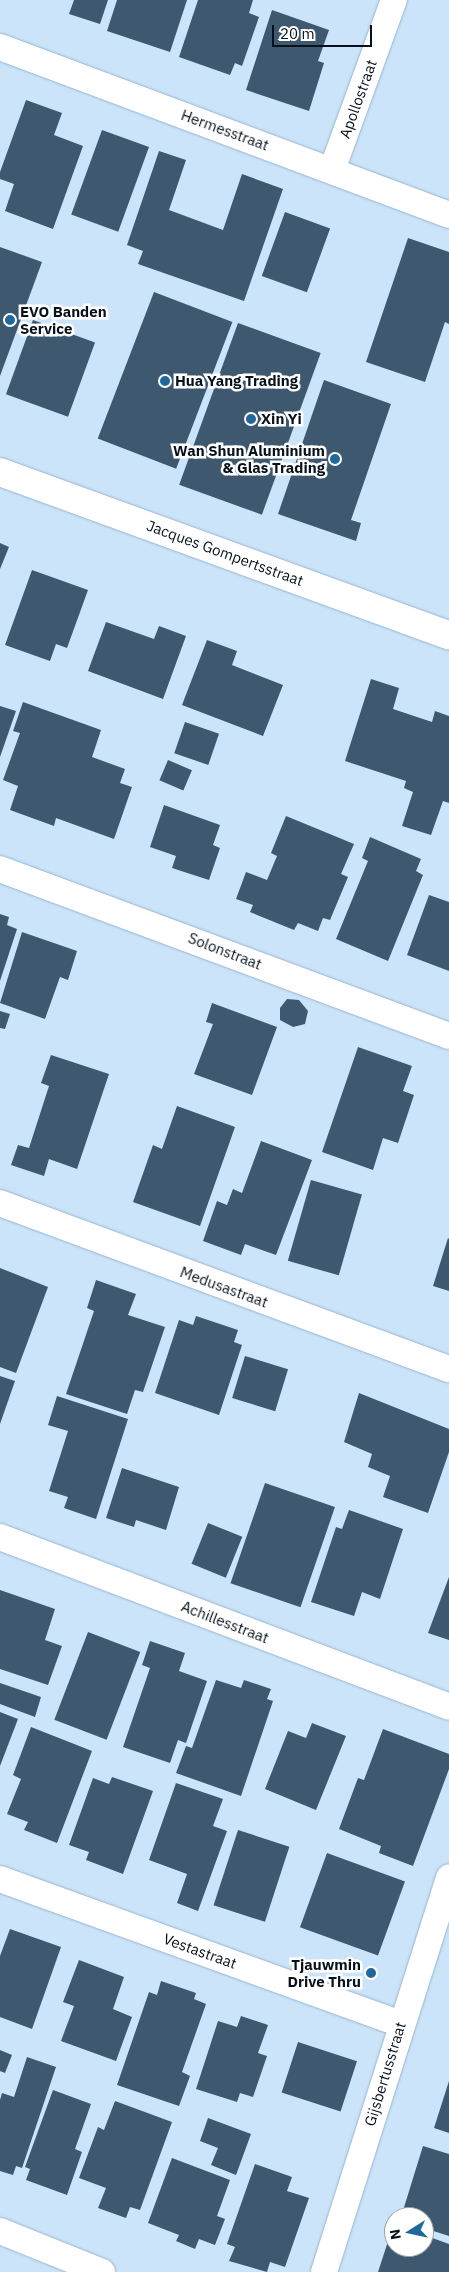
<!DOCTYPE html>
<html>
<head>
<meta charset="utf-8">
<style>
	body { margin:0 }
	#map { position:relative; width:449px; height:2272px; overflow:hidden; background:#cbe4f9; font-family:"IBM Plex Sans",sans-serif }
	div>[style] { position:absolute }
	[style*='--x'] { left:calc(var(--x)*1px); top:calc(var(--y)*1px); width:calc(var(--w)*1px); rotate:calc(var(--a)*1deg) }
	.building>* { inset:0; background:#3e586f; transform-origin:0 0 }
	.roads { filter:drop-shadow(0 0 1px #98b5cf) drop-shadow(0 0 1px #98b5cf) }
	.minor>* { height:26px; margin:-13px; padding:0 13px; transform-origin:13px; border-radius:13px; background:#fff }
	.tertiary>* { height:28px; margin:-14px; padding:0 14px; transform-origin:14px; border-radius:14px; background:#fff }
	.dots>* { width:14px; height:14px; translate:-50% -50%; box-sizing:border-box; border:2px solid #fff; border-radius:50% }
	span { translate:-50% -50%; white-space:nowrap; text-align:center; line-height:1.15; -webkit-text-stroke:5px #fff; paint-order:stroke }
	.street-label { font-size:15px; color:#07111a }
	.poi-label { font-size:15px; color:#07111a; font-weight:700 }
	.left { translate:0 -50%; text-align:left }
	.right { translate:-100% -50%; text-align:right }
	.north { position:absolute; left:384px; top:2207px; width:50px; height:50px; box-sizing:border-box; background:#fff; border:1px solid #9ca0a3; border-radius:50%; rotate:260deg; font-size:14px; font-weight:700; line-height:20px; text-align:center; color:#07111a }
	.north::after { content:''; display:block; margin:auto; width:18px; height:22px; background:#20689c; clip-path:polygon(50% 0,100% 100%,50% 72%,0 100%) }
	.scale { position:absolute; left:272px; top:25px; width:100px; height:22px; box-sizing:border-box; border:2px solid #07111a; border-top:0; padding-left:6px; font-size:15px; line-height:18px; white-space:nowrap; color:#07111a; -webkit-text-stroke:4px #fff; paint-order:stroke }
</style>
</head>
<body>
<div id="map">
	<div class="building">
		<div style="clip-path:polygon(74px 0,108px 0,100px 24px,69px 14px)"></div>
		<div style="clip-path:polygon(117px 0,187px 0,170px 52px,107px 31px)"></div>
		<div style="clip-path:polygon(198px 0,253px 0,249px 13px,259px 17px,242px 66px,235px 63px,230px 75px,179px 57px)"></div>
		<div style="clip-path:polygon(272px 10px,329px 30px,318px 61px,324px 63px,309px 111px,246px 90px)"></div>
		<div style="clip-path:polygon(26px 100px,62px 113px,54px 135px,83px 146px,53px 229px,5px 211px,14px 184px,0 179px,0 172px)"></div>
		<div style="left:102px;top:130px;width:50px;height:90px;rotate:20deg"></div>
		<div style="clip-path:polygon(159px 151px,186px 160px,169px 210px,223px 230px,242px 174px,283px 189px,244px 301px,138px 264px,143px 251px,127px 245px)"></div>
		<div style="left:285px;top:212px;width:48px;height:68px;rotate:20deg"></div>
		<div style="clip-path:polygon(408px 238px,449px 252px,449px 324px,445px 322px,425px 382px,366px 362px)"></div>
		<div style="clip-path:polygon(0 247px,42px 262px,0 376px)"></div>
		<div style="left:154px;top:292px;width:84px;height:157px;rotate:21deg"></div>
		<div style="left:33px;top:320px;width:66px;height:79px;rotate:20deg"></div>
		<div style="left:238px;top:323px;width:88px;height:172px;rotate:20deg"></div>
		<div style="clip-path:polygon(324px 380px,391px 404px,351px 520px,361px 523px,356px 541px,278px 514px)"></div>
		<div style="clip-path:polygon(0 543px,9px 547px,0 569px)"></div>
		<div style="clip-path:polygon(32px 570px,88px 590px,67px 648px,56px 644px,50px 661px,5px 645px)"></div>
		<div style="clip-path:polygon(106px 622px,154px 639px,159px 626px,186px 636px,163px 699px,88px 671px)"></div>
		<div style="clip-path:polygon(207px 640px,237px 651px,232px 665px,283px 685px,263px 736px,182px 705px)"></div>
		<div style="clip-path:polygon(371px 679px,399px 688px,393px 709px,432px 722px,435px 711px,449px 716px,449px 803px,443px 801px,431px 835px,402px 826px,413px 792px,404px 788px,406px 781px,345px 761px)"></div>
		<div style="clip-path:polygon(23px 702px,101px 730px,92px 757px,125px 769px,120px 783px,132px 787px,114px 839px,56px 818px,54px 826px,10px 810px,18px 786px,3px 780px,20px 733px,13px 731px)"></div>
		<div style="clip-path:polygon(0 706px,16px 711px,0 757px)"></div>
		<div style="left:185px;top:722px;width:36px;height:33px;rotate:19deg"></div>
		<div style="left:168px;top:760px;width:26px;height:22px;rotate:23deg"></div>
		<div style="clip-path:polygon(164px 805px,220px 825px,213px 845px,220px 848px,209px 880px,172px 868px,176px 856px,150px 847px)"></div>
		<div style="clip-path:polygon(286px 816px,354px 844px,341px 874px,348px 877px,330px 920px,323px 918px,318px 931px,298px 923px,294px 930px,250px 912px,253px 905px,236px 899px,246px 872px,267px 880px,277px 856px,271px 853px)"></div>
		<div style="clip-path:polygon(370px 837px,421px 859px,416px 871px,423px 875px,388px 961px,336px 939px,368px 861px,362px 858px)"></div>
		<div style="clip-path:polygon(429px 895px,449px 902px,449px 971px,407px 955px)"></div>
		<div style="clip-path:polygon(0 914px,9px 917px,7px 925px,17px 929px,0 981px)"></div>
		<div style="clip-path:polygon(22px 932px,77px 951px,68px 980px,60px 977px,45px 1019px,0 1003px)"></div>
		<div style="clip-path:polygon(287px 999px,299px 1000px,308px 1011px,305px 1024px,293px 1027px,280px 1020px,280px 1008px)"></div>
		<div style="clip-path:polygon(212px 1003px,277px 1027px,252px 1095px,194px 1074px,213px 1024px,206px 1022px)"></div>
		<div style="clip-path:polygon(0 1011px,10px 1014px,5px 1029px,0 1028px)"></div>
		<div style="clip-path:polygon(358px 1047px,412px 1066px,403px 1091px,414px 1095px,398px 1143px,383px 1138px,373px 1170px,322px 1152px)"></div>
		<div style="clip-path:polygon(51px 1055px,109px 1074px,77px 1169px,49px 1159px,44px 1176px,11px 1165px,18px 1145px,29px 1148px,49px 1086px,41px 1083px)"></div>
		<div style="clip-path:polygon(177px 1106px,235px 1127px,200px 1226px,133px 1202px,153px 1145px,162px 1149px)"></div>
		<div style="clip-path:polygon(261px 1141px,312px 1160px,276px 1255px,245px 1244px,241px 1255px,203px 1241px,217px 1201px,227px 1205px,233px 1189px,242px 1193px)"></div>
		<div style="left:311px;top:1180px;width:53px;height:84px;rotate:16deg"></div>
		<div style="clip-path:polygon(448px 1238px,449px 1239px,449px 1291px,433px 1286px)"></div>
		<div style="clip-path:polygon(0 1268px,48px 1287px,16px 1373px,0 1367px)"></div>
		<div style="clip-path:polygon(96px 1280px,136px 1294px,128px 1315px,165px 1327px,143px 1392px,135px 1390px,127px 1414px,66px 1394px,94px 1311px,87px 1308px)"></div>
		<div style="clip-path:polygon(196px 1316px,238px 1330px,234px 1342px,242px 1345px,219px 1415px,155px 1393px,179px 1320px,193px 1325px)"></div>
		<div style="left:245px;top:1356px;width:45px;height:44px;rotate:17deg"></div>
		<div style="clip-path:polygon(0 1376px,15px 1381px,0 1424px)"></div>
		<div style="clip-path:polygon(359px 1393px,449px 1429px,449px 1452px,428px 1513px,383px 1497px,390px 1476px,368px 1467px,372px 1454px,344px 1442px)"></div>
		<div style="clip-path:polygon(57px 1396px,128px 1419px,96px 1519px,64px 1508px,68px 1497px,49px 1491px,68px 1431px,48px 1425px)"></div>
		<div style="clip-path:polygon(122px 1468px,179px 1487px,166px 1530px,136px 1520px,134px 1527px,106px 1518px)"></div>
		<div style="left:265px;top:1483px;width:74px;height:106px;rotate:19deg"></div>
		<div style="clip-path:polygon(349px 1510px,403px 1529px,380px 1599px,362px 1592px,354px 1616px,311px 1602px,336px 1527px,342px 1529px)"></div>
		<div style="left:208px;top:1523px;width:37px;height:44px;rotate:22deg"></div>
		<div style="clip-path:polygon(449px 1577px,449px 1640px,428px 1633px)"></div>
		<div style="clip-path:polygon(0 1590px,55px 1609px,45px 1640px,62px 1646px,48px 1685px,0 1669px)"></div>
		<div style="left:88px;top:1632px;width:56px;height:94px;rotate:21deg"></div>
		<div style="clip-path:polygon(150px 1641px,185px 1653px,179px 1671px,207px 1681px,186px 1743px,178px 1740px,170px 1763px,123px 1747px,150px 1668px,142px 1665px)"></div>
		<div style="clip-path:polygon(216px 1680px,241px 1688px,244px 1680px,271px 1689px,267px 1699px,273px 1701px,241px 1796px,176px 1773px,186px 1746px,192px 1748px)"></div>
		<div style="clip-path:polygon(0 1683px,41px 1697px,35px 1717px,0 1704px)"></div>
		<div style="clip-path:polygon(0 1712px,18px 1719px,0 1766px)"></div>
		<div style="clip-path:polygon(312px 1723px,346px 1736px,316px 1810px,265px 1789px,288px 1731px,306px 1738px)"></div>
		<div style="clip-path:polygon(31px 1727px,92px 1751px,57px 1843px,24px 1830px,28px 1822px,7px 1814px,21px 1779px,13px 1775px)"></div>
		<div style="clip-path:polygon(383px 1729px,449px 1754px,449px 1769px,413px 1866px,379px 1853px,381px 1846px,339px 1829px,358px 1778px,364px 1780px)"></div>
		<div style="clip-path:polygon(112px 1777px,153px 1791px,123px 1874px,86px 1860px,89px 1852px,69px 1845px,93px 1778px,109px 1784px)"></div>
		<div style="clip-path:polygon(176px 1783px,223px 1799px,213px 1826px,227px 1831px,198px 1911px,177px 1903px,187px 1874px,149px 1860px)"></div>
		<div style="left:238px;top:1830px;width:54px;height:79px;rotate:18deg"></div>
		<div style="left:327px;top:1853px;width:83px;height:79px;rotate:20deg"></div>
		<div style="clip-path:polygon(10px 1929px,61px 1947px,32px 2029px,0 2017px,0 1956px)"></div>
		<div style="clip-path:polygon(79px 1960px,124px 1977px,113px 2009px,132px 2017px,116px 2061px,61px 2041px,74px 2006px,63px 2002px)"></div>
		<div style="clip-path:polygon(161px 1981px,196px 1993px,194px 1999px,206px 2004px,182px 2072px,190px 2076px,179px 2106px,117px 2085px,149px 1992px,157px 1995px)"></div>
		<div style="clip-path:polygon(241px 2016px,268px 2025px,258px 2053px,267px 2056px,253px 2097px,240px 2093px,237px 2102px,196px 2089px,218px 2021px,237px 2027px)"></div>
		<div style="left:298px;top:2042px;width:62px;height:53px;rotate:18deg"></div>
		<div style="clip-path:polygon(0 2050px,12px 2055px,5px 2073px,0 2071px)"></div>
		<div style="clip-path:polygon(27px 2057px,56px 2067px,22px 2168px,16px 2166px,13px 2175px,0 2171px,0 2100px,2px 2093px,14px 2097px)"></div>
		<div style="clip-path:polygon(449px 2081px,449px 2133px,434px 2128px)"></div>
		<div style="clip-path:polygon(53px 2090px,91px 2104px,75px 2149px,82px 2152px,67px 2195px,26px 2180px,30px 2169px,25px 2167px)"></div>
		<div style="clip-path:polygon(115px 2101px,172px 2122px,140px 2210px,130px 2207px,126px 2218px,98px 2208px,106px 2188px,79px 2178px,98px 2127px,104px 2130px)"></div>
		<div style="clip-path:polygon(208px 2118px,251px 2134px,236px 2175px,211px 2165px,218px 2148px,200px 2141px)"></div>
		<div style="clip-path:polygon(423px 2146px,449px 2154px,449px 2236px,424px 2228px,424px 2217px,401px 2217px)"></div>
		<div style="clip-path:polygon(172px 2158px,230px 2180px,217px 2216px,225px 2219px,215px 2245px,199px 2239px,195px 2249px,176px 2241px,179px 2235px,148px 2223px)"></div>
		<div style="clip-path:polygon(255px 2164px,292px 2177px,287px 2191px,309px 2198px,285px 2267px,270px 2262px,267px 2272px,229px 2261px,235px 2247px,227px 2244px)"></div>
		<div style="clip-path:polygon(394px 2223px,394px 2247px,424px 2247px,424px 2235px,449px 2244px,449px 2272px,378px 2272px)"></div>
	</div>
	<div class="roads">
		<div class="minor">
			<div style="--x:0;--y:47;--w:479;--a:20.5"></div>
			<div style="--x:332;--y:170;--w:181;--a:-70"></div>
			<div style="--x:0;--y:869;--w:479;--a:20.4"></div>
			<div style="--x:0;--y:1203;--w:479;--a:20.3"></div>
			<div style="--x:0;--y:1537;--w:480;--a:20.7"></div>
			<div style="--x:0;--y:1879;--w:425;--a:19.9"></div>
			<div style="--x:0;--y:2231;--w:110;--a:21.9"></div>
			<div style="--x:324;--y:2272;--w:414;--a:-72.4"></div>
		</div>
		<div class="tertiary">
			<div style="--x:0;--y:472;--w:478;--a:20"></div>
		</div>
	</div>
	<div class="dots">
		<div style="left:10px;top:320px;background:#20689c"></div>
		<div style="left:165px;top:381px;background:#20689c"></div>
		<div style="left:251px;top:419px;background:#20689c"></div>
		<div style="left:335px;top:459px;background:#20689c"></div>
		<div style="left:371px;top:1973px;background:#20689c"></div>
	</div>
	<div class="street-label">
		<span style="left:358px;top:99px;rotate:-70deg">Apollostraat</span>
		<span style="left:225px;top:130px;rotate:20deg">Hermesstraat</span>
		<span style="left:225px;top:553px;rotate:20deg">Jacques Gompertsstraat</span>
		<span style="left:225px;top:951px;rotate:21deg">Solonstraat</span>
		<span style="left:224px;top:1287px;rotate:20deg">Medusastraat</span>
		<span style="left:225px;top:1622px;rotate:21deg">Achillesstraat</span>
		<span style="left:200px;top:1951px;rotate:20deg">Vestastraat</span>
		<span style="left:385px;top:2074px;rotate:-73deg">Gijsbertusstraat</span>
	</div>
	<div class="poi-label">
		<span class="left" style="left:20px;top:320px">EVO Banden<br>Service</span>
		<span class="left" style="left:175px;top:381px">Hua Yang Trading</span>
		<span class="left" style="left:261px;top:419px">Xin Yi</span>
		<span class="right" style="left:325px;top:459px">Wan Shun Aluminium<br>&amp; Glas Trading</span>
		<span class="right" style="left:361px;top:1973px">Tjauwmin<br>Drive Thru</span>
	</div>
	<div class="north">N</div>
	<div class="scale">20 m</div>
</div>
</body>
</html>
